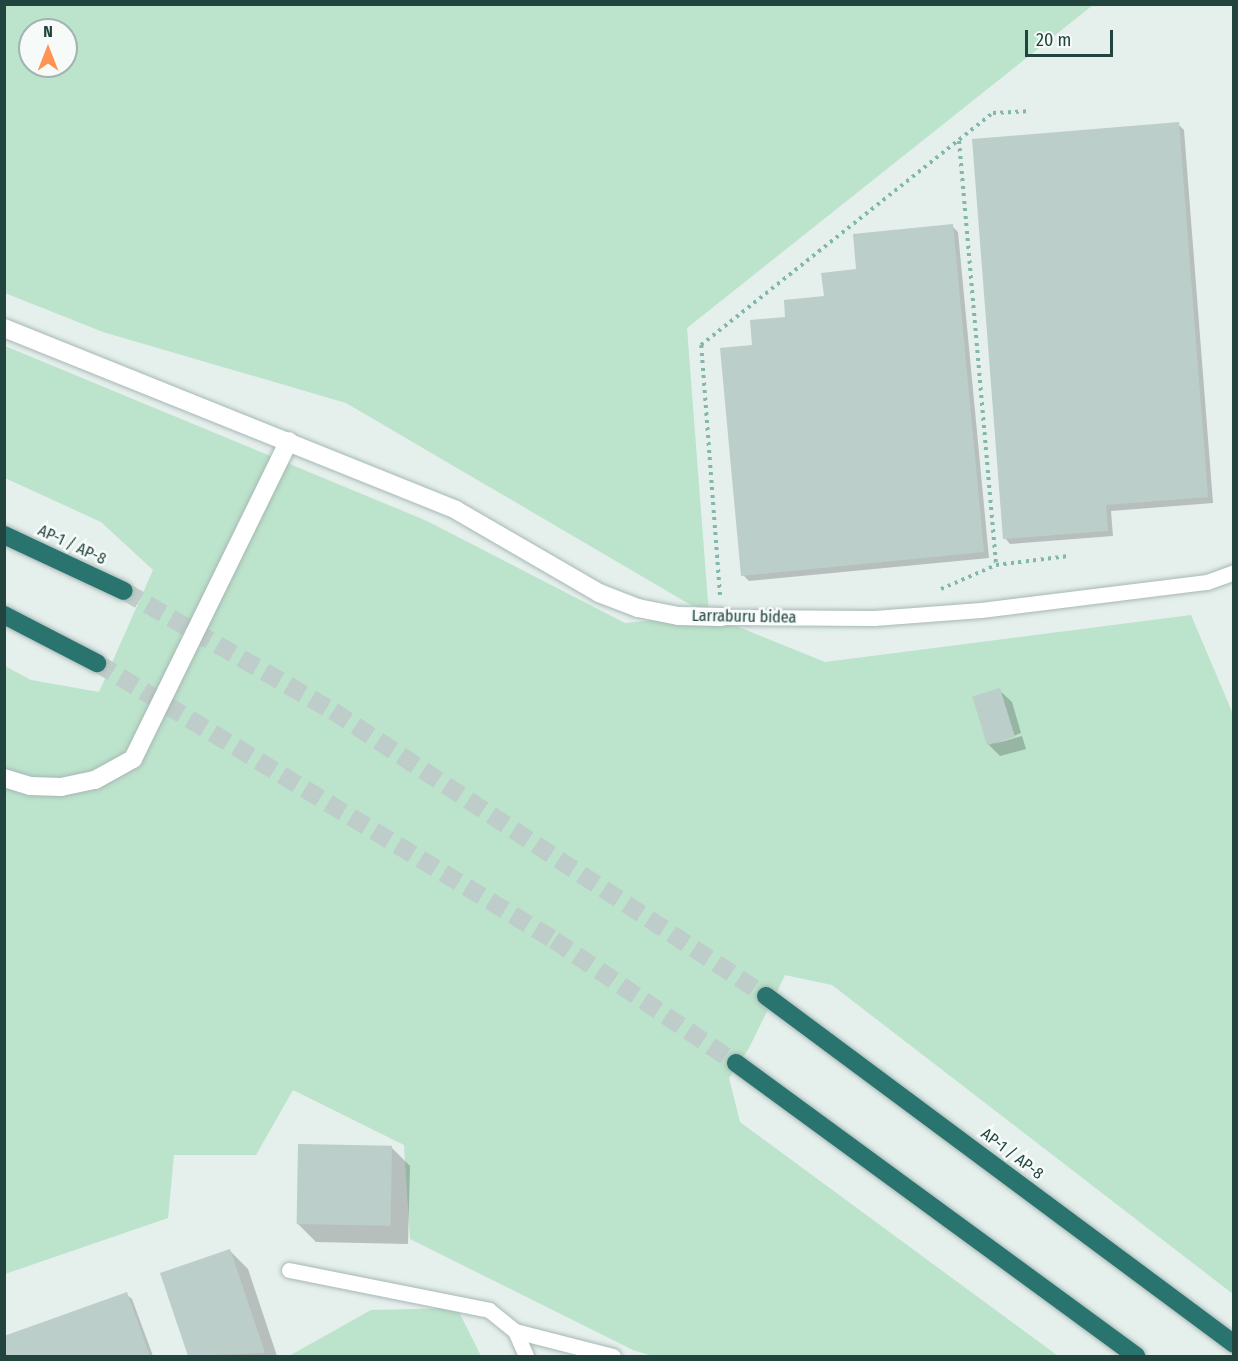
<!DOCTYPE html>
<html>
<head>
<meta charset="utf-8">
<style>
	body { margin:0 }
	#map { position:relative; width:1238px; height:1361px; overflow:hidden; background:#e5efec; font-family:"Fira Sans Condensed",sans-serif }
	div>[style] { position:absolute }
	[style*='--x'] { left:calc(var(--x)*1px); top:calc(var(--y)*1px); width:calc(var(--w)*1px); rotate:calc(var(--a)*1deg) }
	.green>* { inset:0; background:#bce3cb }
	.shadow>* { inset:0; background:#0003 }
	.building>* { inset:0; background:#bccec9; transform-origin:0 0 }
	.highway-tunnel>* { height:18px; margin-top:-9px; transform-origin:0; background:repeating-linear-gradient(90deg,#becdc9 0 18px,transparent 0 27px) }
	.path>* { height:4px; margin-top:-2px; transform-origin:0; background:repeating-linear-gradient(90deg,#82b7ad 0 3px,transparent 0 7.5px) }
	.roads { filter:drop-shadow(0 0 2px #a6b8b5) drop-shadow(0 0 2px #a6b8b5) }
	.lane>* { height:15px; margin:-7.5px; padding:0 7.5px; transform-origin:7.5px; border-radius:7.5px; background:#fff }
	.street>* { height:18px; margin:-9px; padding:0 9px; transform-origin:9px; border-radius:9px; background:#fff }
	.highway>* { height:18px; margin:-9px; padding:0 9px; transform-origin:9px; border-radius:9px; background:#29746e }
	span { translate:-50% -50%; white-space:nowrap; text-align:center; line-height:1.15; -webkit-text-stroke:5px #f6fbf9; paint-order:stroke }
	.street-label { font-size:16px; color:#21443f }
	.frame { position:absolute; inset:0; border:6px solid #21443f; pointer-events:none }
	.north { position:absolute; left:18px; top:18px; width:60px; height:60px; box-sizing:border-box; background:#f6fbf9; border:2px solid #a1b2af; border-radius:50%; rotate:0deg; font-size:16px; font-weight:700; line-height:24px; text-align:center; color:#21443f }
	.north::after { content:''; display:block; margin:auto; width:21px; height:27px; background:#ff9353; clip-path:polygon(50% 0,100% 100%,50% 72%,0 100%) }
	.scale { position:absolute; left:1025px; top:30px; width:88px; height:27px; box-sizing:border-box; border:3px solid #21443f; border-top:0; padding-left:8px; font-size:18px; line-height:21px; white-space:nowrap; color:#21443f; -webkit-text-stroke:4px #f6fbf9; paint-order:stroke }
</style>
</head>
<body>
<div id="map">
	<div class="green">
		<div style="clip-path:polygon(evenodd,5px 5px,1093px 5px,687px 328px,709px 615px,825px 662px,1191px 615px,1233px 714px,1233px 1294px,832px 985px,785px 975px,749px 1048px,729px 1078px,740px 1122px,1058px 1356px,653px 1356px,633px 1350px,410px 1239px,404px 1145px,293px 1090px,256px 1155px,174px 1155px,168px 1218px,5px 1274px,5px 666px,31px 680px,99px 692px,153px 570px,101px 522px,5px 478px,5px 346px,427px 521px,625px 623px,708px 615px,346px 403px,103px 332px,5px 293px,5px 5px,30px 30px,66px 30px,66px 66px,30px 66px,30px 30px)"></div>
		<div style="clip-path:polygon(457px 1308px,481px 1356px,289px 1356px,371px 1310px)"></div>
	</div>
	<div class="shadow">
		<div style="clip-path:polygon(1178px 124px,1184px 130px,1213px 503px,1111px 511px,1113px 536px,1010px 544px,1005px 538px)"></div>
		<div style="clip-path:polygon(952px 226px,958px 232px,989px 558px,749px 581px,743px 575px,754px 347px,787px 318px,825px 297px,858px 271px)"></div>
		<div style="clip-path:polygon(999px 690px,1012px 702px,1021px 733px,994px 744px,1022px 736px,1026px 749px,1000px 756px,988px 744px)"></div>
		<div style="clip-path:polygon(392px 1148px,410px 1166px,408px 1244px,316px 1242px,297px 1223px)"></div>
		<div style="clip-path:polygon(230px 1251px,248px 1269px,277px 1356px,189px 1356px,162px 1274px)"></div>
		<div style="clip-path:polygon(126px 1294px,132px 1299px,153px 1356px,4px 1356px,4px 1338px)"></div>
	</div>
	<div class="building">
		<div style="clip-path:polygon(1179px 122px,1208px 497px,1106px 505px,1108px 531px,1003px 539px,972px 139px)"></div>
		<div style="clip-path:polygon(953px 224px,984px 552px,741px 576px,720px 348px,752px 345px,750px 320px,785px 317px,784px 300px,824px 296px,821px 273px,856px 269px,853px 234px)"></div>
		<div style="left:1000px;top:688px;width:51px;height:29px;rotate:73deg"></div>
		<div style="left:298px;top:1144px;width:94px;height:80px;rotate:1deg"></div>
		<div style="clip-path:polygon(230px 1249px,265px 1353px,188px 1356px,160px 1273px)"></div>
		<div style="clip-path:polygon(127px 1292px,150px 1356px,4px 1356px,4px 1336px)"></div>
	</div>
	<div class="highway-tunnel">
		<div style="--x:124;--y:591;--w:241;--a:29.9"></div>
		<div style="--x:333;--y:711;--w:518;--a:33.35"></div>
		<div style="--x:97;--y:663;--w:534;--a:31.22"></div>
		<div style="--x:554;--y:940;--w:220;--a:34.1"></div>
	</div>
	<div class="path">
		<div style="--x:959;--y:141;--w:426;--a:85"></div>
		<div style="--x:996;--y:565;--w:73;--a:-7.1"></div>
		<div style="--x:941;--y:589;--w:60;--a:-23.6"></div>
		<div style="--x:720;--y:595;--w:251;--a:-94.3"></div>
		<div style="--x:701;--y:345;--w:373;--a:-38.5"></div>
		<div style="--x:993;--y:113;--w:35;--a:-3"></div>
	</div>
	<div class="roads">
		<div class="lane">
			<div style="--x:722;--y:617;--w:152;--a:0.4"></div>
			<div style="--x:874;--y:618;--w:107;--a:-4.3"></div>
			<div style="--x:981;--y:610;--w:228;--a:-7.1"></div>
			<div style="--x:1207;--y:582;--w:29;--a:-20"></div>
			<div style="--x:289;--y:1270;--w:204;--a:11.3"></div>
			<div style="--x:489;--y:1310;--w:33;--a:39"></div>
			<div style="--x:515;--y:1331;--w:27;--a:66"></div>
			<div style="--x:515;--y:1331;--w:101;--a:14.3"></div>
		</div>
		<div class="street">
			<div style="--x:4;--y:328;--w:487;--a:21.9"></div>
			<div style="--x:456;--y:510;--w:165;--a:30.1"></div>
			<div style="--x:599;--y:593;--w:42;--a:21"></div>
			<div style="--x:638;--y:608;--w:41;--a:11.3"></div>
			<div style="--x:678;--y:616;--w:44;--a:1.3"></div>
			<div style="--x:4;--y:778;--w:27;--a:17"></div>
			<div style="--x:30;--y:786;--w:31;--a:2"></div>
			<div style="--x:61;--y:787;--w:35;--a:-12"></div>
			<div style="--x:95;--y:780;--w:43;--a:-28.9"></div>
			<div style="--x:133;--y:759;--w:354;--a:-63.9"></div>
		</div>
		<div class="highway">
			<div style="--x:4;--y:535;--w:132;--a:25"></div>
			<div style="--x:4;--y:615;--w:105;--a:27.3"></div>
			<div style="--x:766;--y:996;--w:583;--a:36.63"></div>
			<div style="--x:736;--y:1063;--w:496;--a:36.2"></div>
		</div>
	</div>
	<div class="street-label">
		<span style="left:72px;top:545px;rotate:25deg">AP-1 / AP-8</span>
		<span style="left:744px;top:617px;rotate:1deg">Larraburu bidea</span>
		<span style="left:1012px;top:1154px;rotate:37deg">AP-1 / AP-8</span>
	</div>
	<div class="frame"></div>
	<div class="north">N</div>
	<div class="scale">20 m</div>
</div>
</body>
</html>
